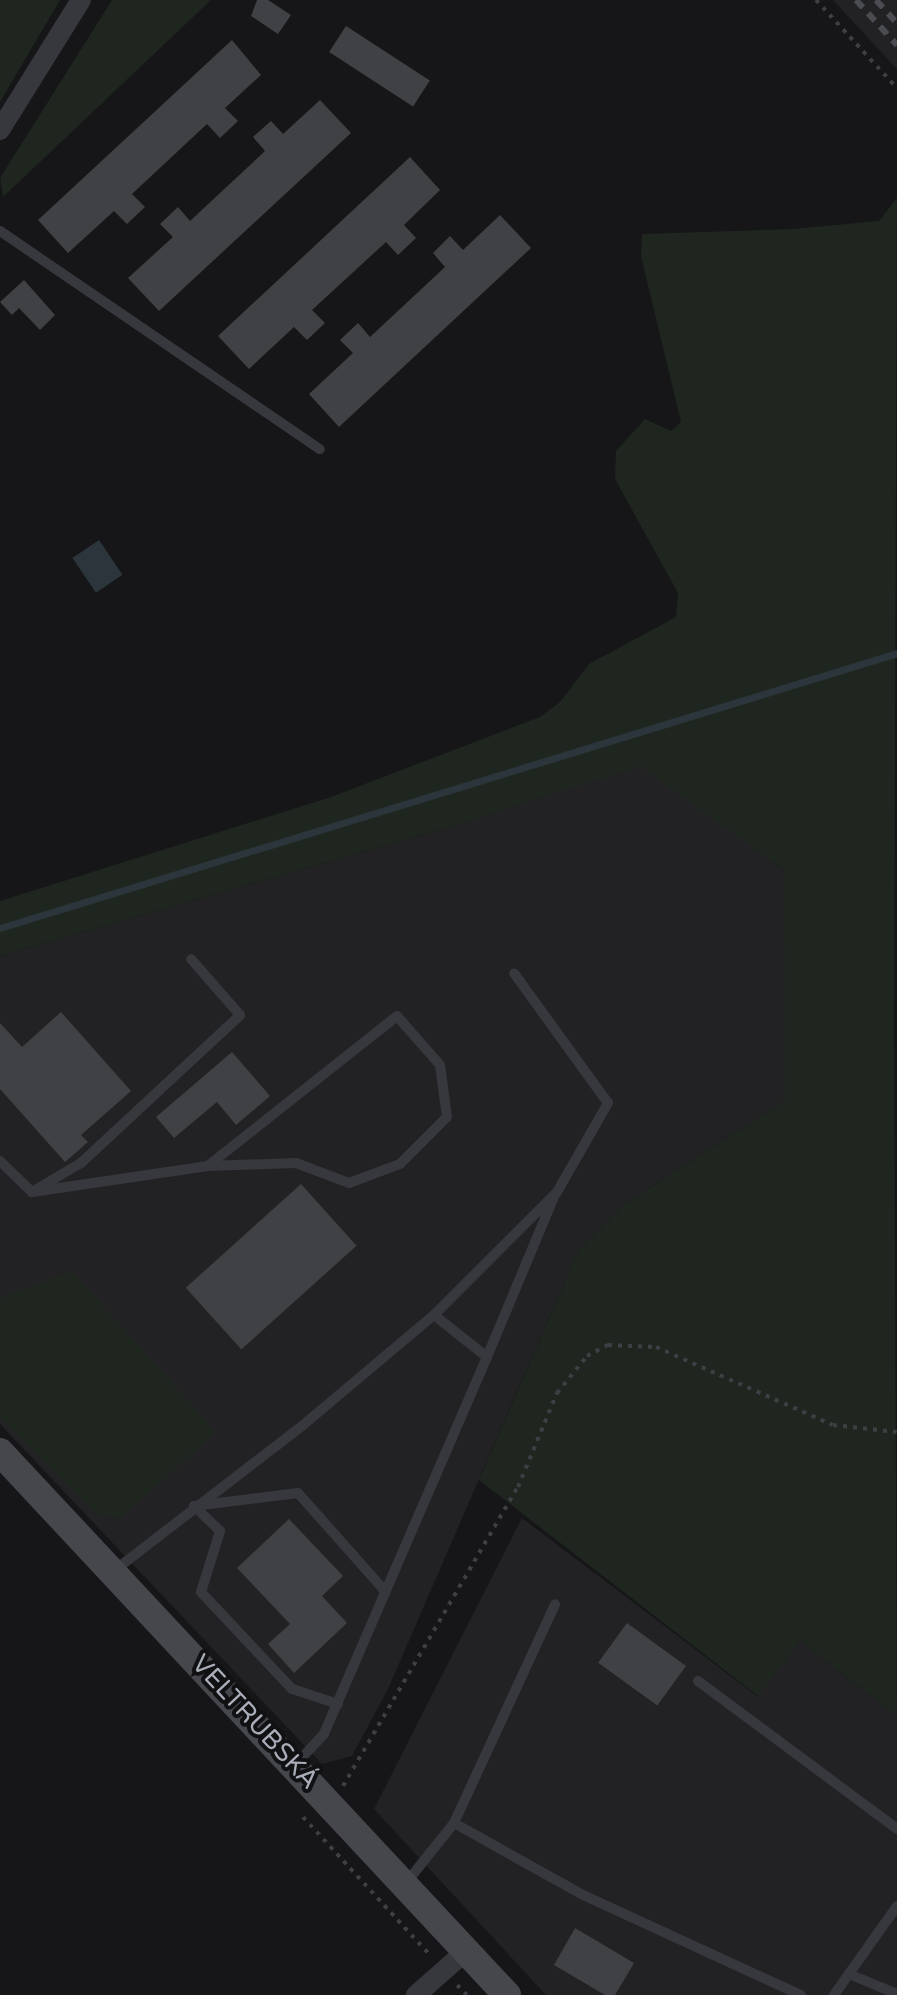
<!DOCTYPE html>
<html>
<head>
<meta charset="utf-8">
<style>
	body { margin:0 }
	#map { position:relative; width:897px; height:1995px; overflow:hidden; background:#161618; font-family:"Varela Round",sans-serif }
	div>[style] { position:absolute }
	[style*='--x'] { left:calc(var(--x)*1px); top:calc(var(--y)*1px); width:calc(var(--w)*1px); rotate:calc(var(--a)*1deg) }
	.built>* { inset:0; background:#222225 }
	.green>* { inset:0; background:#1e261f }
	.water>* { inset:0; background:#2c353c; transform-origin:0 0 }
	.stream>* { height:7px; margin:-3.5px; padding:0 3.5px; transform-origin:3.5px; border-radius:3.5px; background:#2c353c }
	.building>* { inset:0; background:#404145; transform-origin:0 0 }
	.path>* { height:4px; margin-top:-2px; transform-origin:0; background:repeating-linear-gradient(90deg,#3d3f44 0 4px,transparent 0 10px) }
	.lane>* { height:10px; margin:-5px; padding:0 5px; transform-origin:5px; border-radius:5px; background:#37383d }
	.street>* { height:20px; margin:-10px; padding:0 10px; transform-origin:10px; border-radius:10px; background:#37383d }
	.secondary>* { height:28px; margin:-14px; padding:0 14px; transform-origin:14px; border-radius:14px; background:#45474d }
	.rail>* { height:6px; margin-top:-3px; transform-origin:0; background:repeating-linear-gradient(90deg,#4a4c52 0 10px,transparent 0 18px) }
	span { translate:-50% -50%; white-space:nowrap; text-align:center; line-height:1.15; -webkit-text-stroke:8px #111113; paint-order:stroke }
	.street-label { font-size:26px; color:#a8adb8 }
</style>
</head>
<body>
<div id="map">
	<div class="built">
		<div style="clip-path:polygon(833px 0,897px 0,897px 69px)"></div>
		<div style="clip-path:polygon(642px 764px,785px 871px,785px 1100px,625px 1204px,578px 1251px,388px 1689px,352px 1756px,322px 1764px,0 1424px,0 956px,457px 825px)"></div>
		<div style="clip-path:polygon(522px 1518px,757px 1696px,800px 1641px,897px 1716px,897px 1995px,546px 1995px,374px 1809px)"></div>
	</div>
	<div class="green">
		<div style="clip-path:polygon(0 0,60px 0,0 102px)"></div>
		<div style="clip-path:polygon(112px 0,211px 0,3px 197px,0 178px)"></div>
		<div style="clip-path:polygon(897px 198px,894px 1027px,897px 1716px,800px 1641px,758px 1696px,479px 1480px,578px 1251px,625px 1204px,785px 1100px,784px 870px,640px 766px,457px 825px,0 956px,0 901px,331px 797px,540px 717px,560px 702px,589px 664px,676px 617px,678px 593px,615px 479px,616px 451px,645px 419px,671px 431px,681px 422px,641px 256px,642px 234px,792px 229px,879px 221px)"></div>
		<div style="clip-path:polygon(72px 1271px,216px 1432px,120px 1519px,96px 1513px,0 1417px,0 1298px)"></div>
	</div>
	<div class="water">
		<div style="left:99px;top:540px;width:42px;height:32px;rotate:56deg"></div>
	</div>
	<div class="stream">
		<div style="--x:0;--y:928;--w:938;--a:-17.04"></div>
	</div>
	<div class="building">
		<div style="clip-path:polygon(257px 0,268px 0,291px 15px,278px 34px,251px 16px)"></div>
		<div style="left:346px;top:26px;width:100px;height:31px;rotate:33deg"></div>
		<div style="clip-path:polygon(232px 40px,261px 75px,225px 108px,238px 121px,220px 138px,207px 124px,132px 194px,145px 207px,127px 224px,114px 211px,68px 253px,38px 220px)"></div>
		<div style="clip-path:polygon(320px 100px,351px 133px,159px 311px,128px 278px,173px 237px,160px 224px,178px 207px,190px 221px,265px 151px,253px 137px,271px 121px,283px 134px)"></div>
		<div style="clip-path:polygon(410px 157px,440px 190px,404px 225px,416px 238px,398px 255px,386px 242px,312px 310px,325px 323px,307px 340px,294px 327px,249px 369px,218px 336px)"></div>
		<div style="clip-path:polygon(500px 215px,531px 248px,339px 427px,309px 394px,353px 353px,340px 340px,358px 323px,370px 337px,445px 267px,433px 253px,450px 236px,463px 250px)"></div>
		<div style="clip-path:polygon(24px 280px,55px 315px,40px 330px,19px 308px,12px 315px,0 302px)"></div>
		<div style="clip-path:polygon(61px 1012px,131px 1091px,81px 1135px,88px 1142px,65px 1162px,0 1089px,0 1023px,22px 1047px)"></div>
		<div style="clip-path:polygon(232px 1052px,270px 1096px,236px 1125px,217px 1102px,174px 1138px,156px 1117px)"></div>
		<div style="left:301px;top:1184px;width:83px;height:155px;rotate:48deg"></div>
		<div style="clip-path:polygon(289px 1519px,343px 1576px,322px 1596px,347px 1623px,294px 1673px,268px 1644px,290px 1624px,237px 1568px)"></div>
		<div style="left:627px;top:1623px;width:73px;height:49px;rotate:36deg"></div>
		<div style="clip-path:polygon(575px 1928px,634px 1963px,615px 1995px,605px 1995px,554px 1965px)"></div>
	</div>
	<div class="path">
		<div style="--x:816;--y:0;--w:120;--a:47.4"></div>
		<div style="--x:343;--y:1786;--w:346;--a:-59.7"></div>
		<div style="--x:518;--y:1487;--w:102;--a:-67.5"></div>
		<div style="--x:557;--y:1393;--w:48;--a:-51"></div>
		<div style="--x:587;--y:1356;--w:24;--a:-28"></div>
		<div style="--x:608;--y:1345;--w:48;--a:2.4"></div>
		<div style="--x:656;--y:1347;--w:193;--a:23.8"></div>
		<div style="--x:833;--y:1425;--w:64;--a:6.2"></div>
		<div style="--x:303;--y:1817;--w:188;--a:47.4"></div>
		<div style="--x:457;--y:1985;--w:14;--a:45"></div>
	</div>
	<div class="lane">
		<div style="--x:0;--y:231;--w:387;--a:34.3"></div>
		<div style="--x:0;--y:1161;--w:45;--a:44.1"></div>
		<div style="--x:32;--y:1192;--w:178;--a:-8.4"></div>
		<div style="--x:208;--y:1166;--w:88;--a:-2"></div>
		<div style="--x:296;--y:1163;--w:57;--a:20.7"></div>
		<div style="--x:349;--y:1183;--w:54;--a:-20.4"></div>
		<div style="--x:400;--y:1164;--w:66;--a:-45"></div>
		<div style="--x:447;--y:1117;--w:52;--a:-97.7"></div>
		<div style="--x:440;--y:1065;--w:65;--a:-131.3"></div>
		<div style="--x:397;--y:1016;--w:241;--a:141.6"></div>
		<div style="--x:37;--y:1189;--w:51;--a:-30.6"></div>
		<div style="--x:81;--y:1163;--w:217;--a:-42.9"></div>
		<div style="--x:240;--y:1015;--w:74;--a:-131.2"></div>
		<div style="--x:434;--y:1315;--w:174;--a:-45"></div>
		<div style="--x:557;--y:1192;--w:103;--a:-60.2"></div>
		<div style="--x:608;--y:1103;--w:160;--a:-125.9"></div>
		<div style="--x:487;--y:1357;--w:173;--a:-67.3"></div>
		<div style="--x:115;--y:1570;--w:236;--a:-37.6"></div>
		<div style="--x:302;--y:1426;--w:172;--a:-40.1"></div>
		<div style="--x:434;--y:1315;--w:68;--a:38.4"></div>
		<div style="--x:487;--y:1357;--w:411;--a:113.4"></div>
		<div style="--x:324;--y:1734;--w:42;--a:133.1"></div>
		<div style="--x:698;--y:1681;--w:248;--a:36.6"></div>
		<div style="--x:338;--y:1704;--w:48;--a:-161.9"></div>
		<div style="--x:292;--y:1689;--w:133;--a:-133.2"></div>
		<div style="--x:201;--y:1592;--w:64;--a:-72.7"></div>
		<div style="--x:220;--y:1531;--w:36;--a:-136"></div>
		<div style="--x:194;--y:1506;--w:105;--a:-7.1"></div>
		<div style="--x:298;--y:1493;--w:131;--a:48.4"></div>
		<div style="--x:454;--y:1823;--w:145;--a:29.2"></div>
		<div style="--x:581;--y:1894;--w:242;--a:24.7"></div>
		<div style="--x:406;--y:1883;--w:77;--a:-51.3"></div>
		<div style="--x:454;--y:1823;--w:241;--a:-65.2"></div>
		<div style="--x:849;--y:1974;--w:52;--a:22.6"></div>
		<div style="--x:834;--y:1995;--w:109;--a:-54.7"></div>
	</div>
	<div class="street">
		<div style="--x:0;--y:130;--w:153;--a:-58.1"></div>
		<div style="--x:416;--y:1995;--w:67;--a:-41.3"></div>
	</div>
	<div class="secondary">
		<div style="--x:0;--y:1452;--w:743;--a:46.96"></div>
	</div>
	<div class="rail">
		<div style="--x:856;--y:0;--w:61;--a:47.7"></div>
		<div style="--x:876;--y:0;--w:31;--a:48"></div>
	</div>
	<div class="street-label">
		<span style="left:255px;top:1722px;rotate:47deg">VELTRUBSKÁ</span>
	</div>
</div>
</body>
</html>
